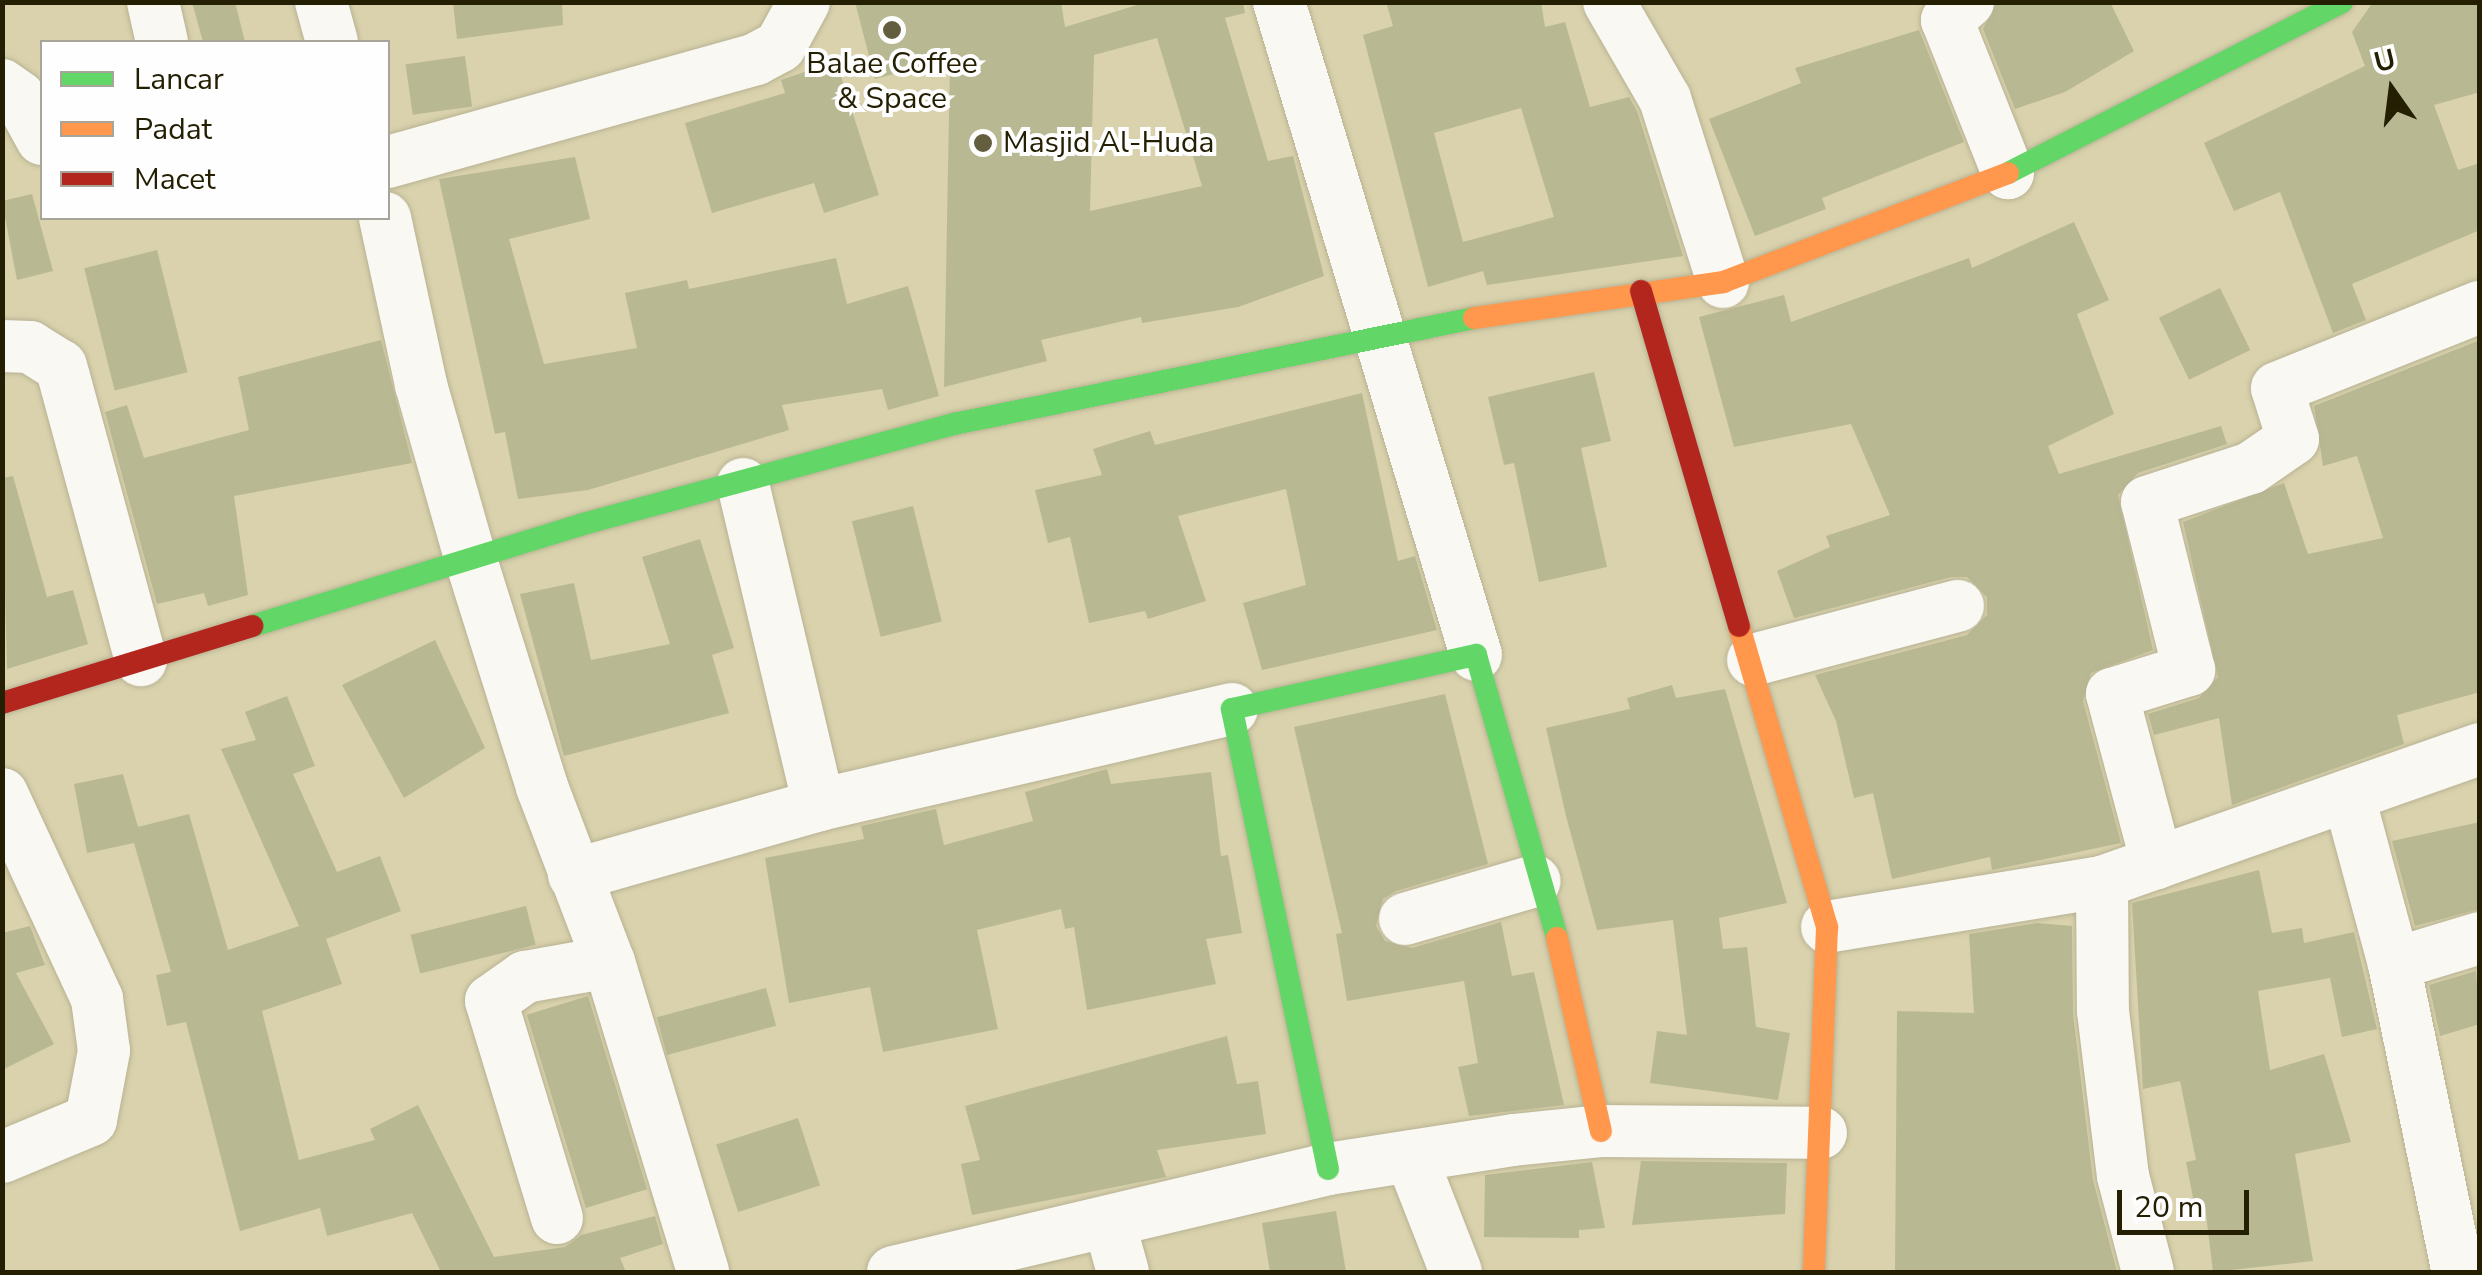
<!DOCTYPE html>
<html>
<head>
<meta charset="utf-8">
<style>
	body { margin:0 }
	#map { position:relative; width:2482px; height:1275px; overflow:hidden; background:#d9d2ac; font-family:"Nunito Sans",sans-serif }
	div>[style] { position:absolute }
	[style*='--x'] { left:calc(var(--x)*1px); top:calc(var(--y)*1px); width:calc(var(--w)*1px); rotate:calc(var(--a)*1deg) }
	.building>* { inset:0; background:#b8b992; transform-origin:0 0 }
	.roads { filter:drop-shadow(0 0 2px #b8b294) drop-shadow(0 0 2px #b8b294) }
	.street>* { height:52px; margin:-26px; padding:0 26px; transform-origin:26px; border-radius:26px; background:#f9f8f3 }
	.fast>* { height:22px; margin:-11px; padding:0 11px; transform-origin:11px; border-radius:11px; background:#63d668 }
	.slow>* { height:22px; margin:-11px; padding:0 11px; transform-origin:11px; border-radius:11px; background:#ff974d }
	.jam>* { height:22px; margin:-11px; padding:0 11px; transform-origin:11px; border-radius:11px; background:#b3261e }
	.dots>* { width:28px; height:28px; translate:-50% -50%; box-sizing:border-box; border:5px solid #fefefe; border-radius:50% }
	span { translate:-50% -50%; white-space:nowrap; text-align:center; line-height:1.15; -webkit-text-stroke:8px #fefefe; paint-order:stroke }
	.poi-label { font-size:30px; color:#241f03 }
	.left { translate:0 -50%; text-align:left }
	.frame { position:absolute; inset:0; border:5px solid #241f03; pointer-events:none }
	.legend { position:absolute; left:40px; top:40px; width:350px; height:180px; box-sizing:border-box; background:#fefefe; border:2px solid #a7a59a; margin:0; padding:12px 18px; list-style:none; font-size:30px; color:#241f03 }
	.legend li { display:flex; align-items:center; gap:20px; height:50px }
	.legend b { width:50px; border:2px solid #a7a59a }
	.north { position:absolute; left:2342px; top:40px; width:100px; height:100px; -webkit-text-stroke:8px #fefefe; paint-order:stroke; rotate:346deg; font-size:28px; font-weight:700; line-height:40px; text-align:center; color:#241f03 }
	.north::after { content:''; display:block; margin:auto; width:35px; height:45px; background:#241f03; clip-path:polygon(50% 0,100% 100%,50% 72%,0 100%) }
	.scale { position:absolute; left:2117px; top:1190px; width:132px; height:45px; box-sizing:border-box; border:5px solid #241f03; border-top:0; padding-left:12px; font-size:30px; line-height:35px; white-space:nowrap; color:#241f03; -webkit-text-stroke:8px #fefefe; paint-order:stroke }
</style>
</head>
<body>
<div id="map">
	<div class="building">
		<div style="clip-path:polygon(192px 2px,235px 2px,245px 42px,203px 42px)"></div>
		<div style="clip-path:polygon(453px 2px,562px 2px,563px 25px,457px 39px)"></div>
		<div style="clip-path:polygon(evenodd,855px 2px,1061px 2px,1065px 27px,1147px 2px,1243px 2px,1245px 13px,1225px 18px,1268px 161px,1293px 156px,1324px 276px,1238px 307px,1142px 323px,1141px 317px,1041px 340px,1047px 361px,944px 387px,950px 59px,875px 79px,855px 2px,1157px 38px,1202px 186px,1090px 211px,1094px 55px,1157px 38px)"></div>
		<div style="clip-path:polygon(evenodd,1386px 2px,1541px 2px,1545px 27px,1565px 22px,1590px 107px,1629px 97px,1637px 111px,1683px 256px,1487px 285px,1483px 271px,1428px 287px,1363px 35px,1393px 26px,1386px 2px,1521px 108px,1554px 217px,1463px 242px,1434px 133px,1521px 108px)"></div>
		<div style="clip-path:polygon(1997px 2px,2110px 2px,2134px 51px,2065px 92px,2015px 109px,1983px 29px)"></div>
		<div style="clip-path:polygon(2373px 2px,2480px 2px,2480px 92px,2434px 105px,2458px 170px,2480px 163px,2480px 230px,2352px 284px,2366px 320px,2333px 333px,2280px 192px,2234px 211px,2204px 143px,2365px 66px,2352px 32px)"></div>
		<div style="clip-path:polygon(1919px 30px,1964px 142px,1822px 198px,1826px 209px,1755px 236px,1709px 119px,1801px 83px,1795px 68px)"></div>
		<div style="left:465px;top:56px;width:51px;height:60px;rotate:82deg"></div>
		<div style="clip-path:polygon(836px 61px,879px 195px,824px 213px,814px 183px,712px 213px,685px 123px,785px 93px,781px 80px)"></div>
		<div style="clip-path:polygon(575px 157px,590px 219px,509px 239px,544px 364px,637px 348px,625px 293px,687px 280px,689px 289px,836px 258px,847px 304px,908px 286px,939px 396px,888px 410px,882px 389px,782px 405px,789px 430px,588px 490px,518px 499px,505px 432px,495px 434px,439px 179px)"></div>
		<div style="clip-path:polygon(32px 194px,53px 271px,17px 280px,2px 201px)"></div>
		<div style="clip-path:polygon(2074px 222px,2109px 300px,2077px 314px,2114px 414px,2048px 446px,2059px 474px,2221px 426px,2227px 444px,2138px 473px,2118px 495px,2153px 650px,2091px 673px,2083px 701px,2121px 843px,1992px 870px,1990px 857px,1892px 879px,1873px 793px,1854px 798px,1836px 721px,1815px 675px,1967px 635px,1987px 615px,1987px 597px,1967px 577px,1951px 577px,1794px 618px,1777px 571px,1830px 547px,1826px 536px,1890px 515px,1851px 424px,1734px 447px,1699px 317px,1784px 295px,1791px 322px,1969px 258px,1972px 268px)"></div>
		<div style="left:157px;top:250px;width:126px;height:75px;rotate:76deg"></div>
		<div style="left:2220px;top:288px;width:69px;height:68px;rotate:64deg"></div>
		<div style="clip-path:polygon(381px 340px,412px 463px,234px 496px,248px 595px,208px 606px,204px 593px,157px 604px,105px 412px,127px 405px,144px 458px,249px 430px,238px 377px)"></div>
		<div style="clip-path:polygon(2480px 340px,2480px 692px,2397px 715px,2404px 744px,2232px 805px,2219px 718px,2154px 735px,2148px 714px,2199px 698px,2218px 677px,2183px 522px,2284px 483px,2308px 554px,2383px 538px,2357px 456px,2323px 466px,2314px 406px)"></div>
		<div style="clip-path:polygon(1594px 372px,1611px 441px,1581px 448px,1607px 567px,1539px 582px,1514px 463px,1504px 465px,1488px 397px)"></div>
		<div style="clip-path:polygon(1362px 393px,1398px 561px,1415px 556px,1437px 630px,1262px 670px,1243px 603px,1306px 585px,1286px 489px,1178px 516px,1206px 601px,1148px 619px,1145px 611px,1089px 623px,1070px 537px,1048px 543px,1035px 490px,1102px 475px,1093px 449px,1150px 431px,1155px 445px)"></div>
		<div style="clip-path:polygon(13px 476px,47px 597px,73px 590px,88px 644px,7px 669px,2px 478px)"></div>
		<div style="left:913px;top:506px;width:119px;height:63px;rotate:76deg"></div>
		<div style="clip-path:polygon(700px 539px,734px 648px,712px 655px,729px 713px,564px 756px,520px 594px,574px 583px,591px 660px,670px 644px,642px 557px)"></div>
		<div style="clip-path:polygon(435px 640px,485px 748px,404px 798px,342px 685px)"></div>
		<div style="clip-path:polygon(1672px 685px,1676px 698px,1725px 689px,1787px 903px,1719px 918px,1723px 949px,1747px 947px,1756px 1027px,1790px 1033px,1778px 1100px,1650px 1083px,1657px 1031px,1687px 1035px,1673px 920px,1597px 930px,1566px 816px,1546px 728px,1630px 709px,1627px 698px)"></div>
		<div style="clip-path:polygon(1445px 694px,1488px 864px,1396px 891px,1383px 899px,1376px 926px,1385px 941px,1412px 948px,1501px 922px,1512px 976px,1534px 972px,1564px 1105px,1469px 1116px,1458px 1067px,1478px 1063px,1464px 981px,1347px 1001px,1336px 934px,1342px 933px,1294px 727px)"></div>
		<div style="clip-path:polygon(287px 696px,315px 766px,293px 774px,337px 872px,380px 856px,401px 911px,326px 939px,342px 984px,262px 1011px,299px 1160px,375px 1140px,370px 1129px,418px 1105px,494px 1257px,565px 1247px,581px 1235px,655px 1216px,663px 1244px,620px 1258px,626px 1272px,441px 1272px,412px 1213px,327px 1236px,320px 1208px,240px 1231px,186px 1022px,167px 1026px,156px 975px,171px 972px,134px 843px,87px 853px,74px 784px,123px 774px,138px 827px,189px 814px,228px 950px,299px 926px,221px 749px,256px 740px,245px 712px)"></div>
		<div style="clip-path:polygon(1107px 769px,1111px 784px,1211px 772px,1221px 856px,1228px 855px,1242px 933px,1206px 939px,1216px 984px,1087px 1010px,1074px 927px,1065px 929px,1061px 909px,977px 930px,998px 1029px,883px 1052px,870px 987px,789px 1003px,765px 858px,864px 839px,861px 826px,936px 809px,944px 845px,1033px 821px,1025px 792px)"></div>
		<div style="clip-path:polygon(2480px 822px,2480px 909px,2415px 926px,2392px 841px)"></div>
		<div style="clip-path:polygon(2259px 870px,2272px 933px,2302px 928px,2304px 943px,2354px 932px,2377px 1029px,2342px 1037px,2330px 978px,2258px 991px,2270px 1070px,2324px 1054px,2351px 1142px,2295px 1154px,2313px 1261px,2213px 1272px,2205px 1206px,2195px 1208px,2186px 1162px,2196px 1160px,2180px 1081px,2143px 1089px,2132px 903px)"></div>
		<div style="left:526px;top:906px;width:40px;height:119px;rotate:76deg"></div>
		<div style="clip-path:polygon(2037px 923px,2072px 926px,2073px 1014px,2093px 1180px,2117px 1272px,1895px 1272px,1897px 1011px,1974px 1013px,1969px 934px)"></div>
		<div style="clip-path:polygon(30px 926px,45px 965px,16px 973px,54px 1044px,2px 1070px,2px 933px)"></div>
		<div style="clip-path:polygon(2476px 971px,2480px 1024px,2440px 1036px,2429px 985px)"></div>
		<div style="left:766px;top:988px;width:39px;height:113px;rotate:75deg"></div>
		<div style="left:588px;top:996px;width:202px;height:64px;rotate:73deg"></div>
		<div style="clip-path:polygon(1227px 1036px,1237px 1084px,1258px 1081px,1266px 1134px,1157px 1150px,1166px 1177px,972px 1215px,961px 1164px,980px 1160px,965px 1106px)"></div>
		<div style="left:798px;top:1118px;width:71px;height:86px;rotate:72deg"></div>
		<div style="clip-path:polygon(1641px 1161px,1787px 1163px,1785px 1214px,1632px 1225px)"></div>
		<div style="clip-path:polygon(1592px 1162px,1605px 1228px,1579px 1230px,1579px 1238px,1484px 1237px,1485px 1175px)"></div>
		<div style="clip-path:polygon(1336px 1211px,1346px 1272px,1270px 1272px,1262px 1223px)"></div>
	</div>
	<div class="roads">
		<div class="street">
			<div style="--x:153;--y:2;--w:41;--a:77.3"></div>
			<div style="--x:321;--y:2;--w:41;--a:74.6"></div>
			<div style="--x:1279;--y:2;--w:682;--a:73.21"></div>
			<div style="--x:1609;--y:2;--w:112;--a:60"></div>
			<div style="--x:1665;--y:99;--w:192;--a:72.4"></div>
			<div style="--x:1968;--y:2;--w:28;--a:139"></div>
			<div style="--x:1947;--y:20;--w:165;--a:68.3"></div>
			<div style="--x:2;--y:85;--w:21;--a:35"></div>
			<div style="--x:19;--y:97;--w:48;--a:61.3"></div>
			<div style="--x:388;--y:162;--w:382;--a:-15.6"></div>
			<div style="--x:756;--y:59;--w:27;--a:-28"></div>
			<div style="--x:780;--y:46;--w:50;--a:-61.4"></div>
			<div style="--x:385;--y:218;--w:171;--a:77.8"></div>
			<div style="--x:421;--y:385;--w:182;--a:74.1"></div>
			<div style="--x:471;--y:560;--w:238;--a:72.6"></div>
			<div style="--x:542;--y:787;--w:187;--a:69.1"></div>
			<div style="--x:609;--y:962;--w:324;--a:73.1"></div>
			<div style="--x:2;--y:346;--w:28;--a:2"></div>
			<div style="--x:30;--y:347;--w:36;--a:32"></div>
			<div style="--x:61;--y:366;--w:305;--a:74.8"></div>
			<div style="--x:743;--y:484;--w:330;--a:76.7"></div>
			<div style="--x:819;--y:805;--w:424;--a:-13.1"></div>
			<div style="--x:1753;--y:660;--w:212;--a:-14.8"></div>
			<div style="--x:2;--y:794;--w:226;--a:65.1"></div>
			<div style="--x:97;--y:999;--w:52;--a:82.3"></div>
			<div style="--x:104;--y:1051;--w:70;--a:100.7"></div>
			<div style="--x:91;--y:1120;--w:96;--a:157.4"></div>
			<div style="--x:2350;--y:801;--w:169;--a:74.9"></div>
			<div style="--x:2394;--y:964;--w:315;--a:78.3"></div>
			<div style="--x:2157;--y:863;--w:175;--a:-104.9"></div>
			<div style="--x:2112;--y:694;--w:81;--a:-17.3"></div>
			<div style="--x:2189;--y:670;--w:173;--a:-104"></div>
			<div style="--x:2147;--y:502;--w:109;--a:-18.1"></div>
			<div style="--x:2251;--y:468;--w:51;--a:-34.6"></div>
			<div style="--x:2293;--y:439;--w:53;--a:-107.4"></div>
			<div style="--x:2277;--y:388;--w:219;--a:-21.8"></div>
			<div style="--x:574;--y:875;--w:255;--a:-15.9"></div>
			<div style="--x:2102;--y:882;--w:129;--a:89.6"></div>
			<div style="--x:2103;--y:1011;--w:166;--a:83.1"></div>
			<div style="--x:2123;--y:1176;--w:99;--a:75.4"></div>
			<div style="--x:1405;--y:919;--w:135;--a:-16.3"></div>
			<div style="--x:1827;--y:927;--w:279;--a:-9.3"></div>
			<div style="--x:2102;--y:882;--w:401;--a:-19.4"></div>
			<div style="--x:2394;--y:964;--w:90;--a:-16.8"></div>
			<div style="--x:1411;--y:1157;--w:123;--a:68.6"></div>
			<div style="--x:557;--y:1218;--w:227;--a:-106.9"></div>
			<div style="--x:491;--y:1001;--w:42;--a:-35.2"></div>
			<div style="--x:525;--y:977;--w:85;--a:-10.1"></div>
			<div style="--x:1109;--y:1222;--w:52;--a:74.4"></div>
			<div style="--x:893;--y:1272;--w:447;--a:-13.3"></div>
			<div style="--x:1328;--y:1169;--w:187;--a:-8.9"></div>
			<div style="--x:1513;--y:1140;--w:88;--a:-5.8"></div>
			<div style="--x:1601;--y:1131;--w:220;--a:0.5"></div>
		</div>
		<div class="fast">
			<div style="--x:2008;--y:173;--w:375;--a:-27.1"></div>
			<div style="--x:252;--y:626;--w:346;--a:-17.1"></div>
			<div style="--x:583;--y:524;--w:384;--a:-15.1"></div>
			<div style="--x:954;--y:424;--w:531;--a:-11.52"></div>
			<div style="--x:1328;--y:1169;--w:470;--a:-101.8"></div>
			<div style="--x:1232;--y:709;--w:250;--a:-12.5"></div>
			<div style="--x:1476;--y:655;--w:294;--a:74"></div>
		</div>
		<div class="slow">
			<div style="--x:1474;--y:318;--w:252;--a:-8.2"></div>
			<div style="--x:1723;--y:282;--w:305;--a:-20.9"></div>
			<div style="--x:1739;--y:626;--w:314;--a:73.7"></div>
			<div style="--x:1827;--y:927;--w:345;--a:92.2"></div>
			<div style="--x:1557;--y:938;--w:198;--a:77.2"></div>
		</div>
		<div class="jam">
			<div style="--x:1641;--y:291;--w:349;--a:73.7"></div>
			<div style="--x:2;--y:703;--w:262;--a:-17.1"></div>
		</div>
	</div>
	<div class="dots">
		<div style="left:892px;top:30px;background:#635e3e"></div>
		<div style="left:983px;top:143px;background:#635e3e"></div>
	</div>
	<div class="poi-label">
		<span style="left:892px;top:81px">Balae Coffee<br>&amp; Space</span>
		<span class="left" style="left:1003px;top:143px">Masjid Al-Huda</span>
	</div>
	<div class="frame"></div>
	<ul class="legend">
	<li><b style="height:12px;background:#63d668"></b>Lancar</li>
	<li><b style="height:12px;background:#ff974d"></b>Padat</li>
	<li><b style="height:12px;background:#b3261e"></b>Macet</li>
	</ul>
	<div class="north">U</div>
	<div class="scale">20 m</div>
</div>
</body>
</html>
